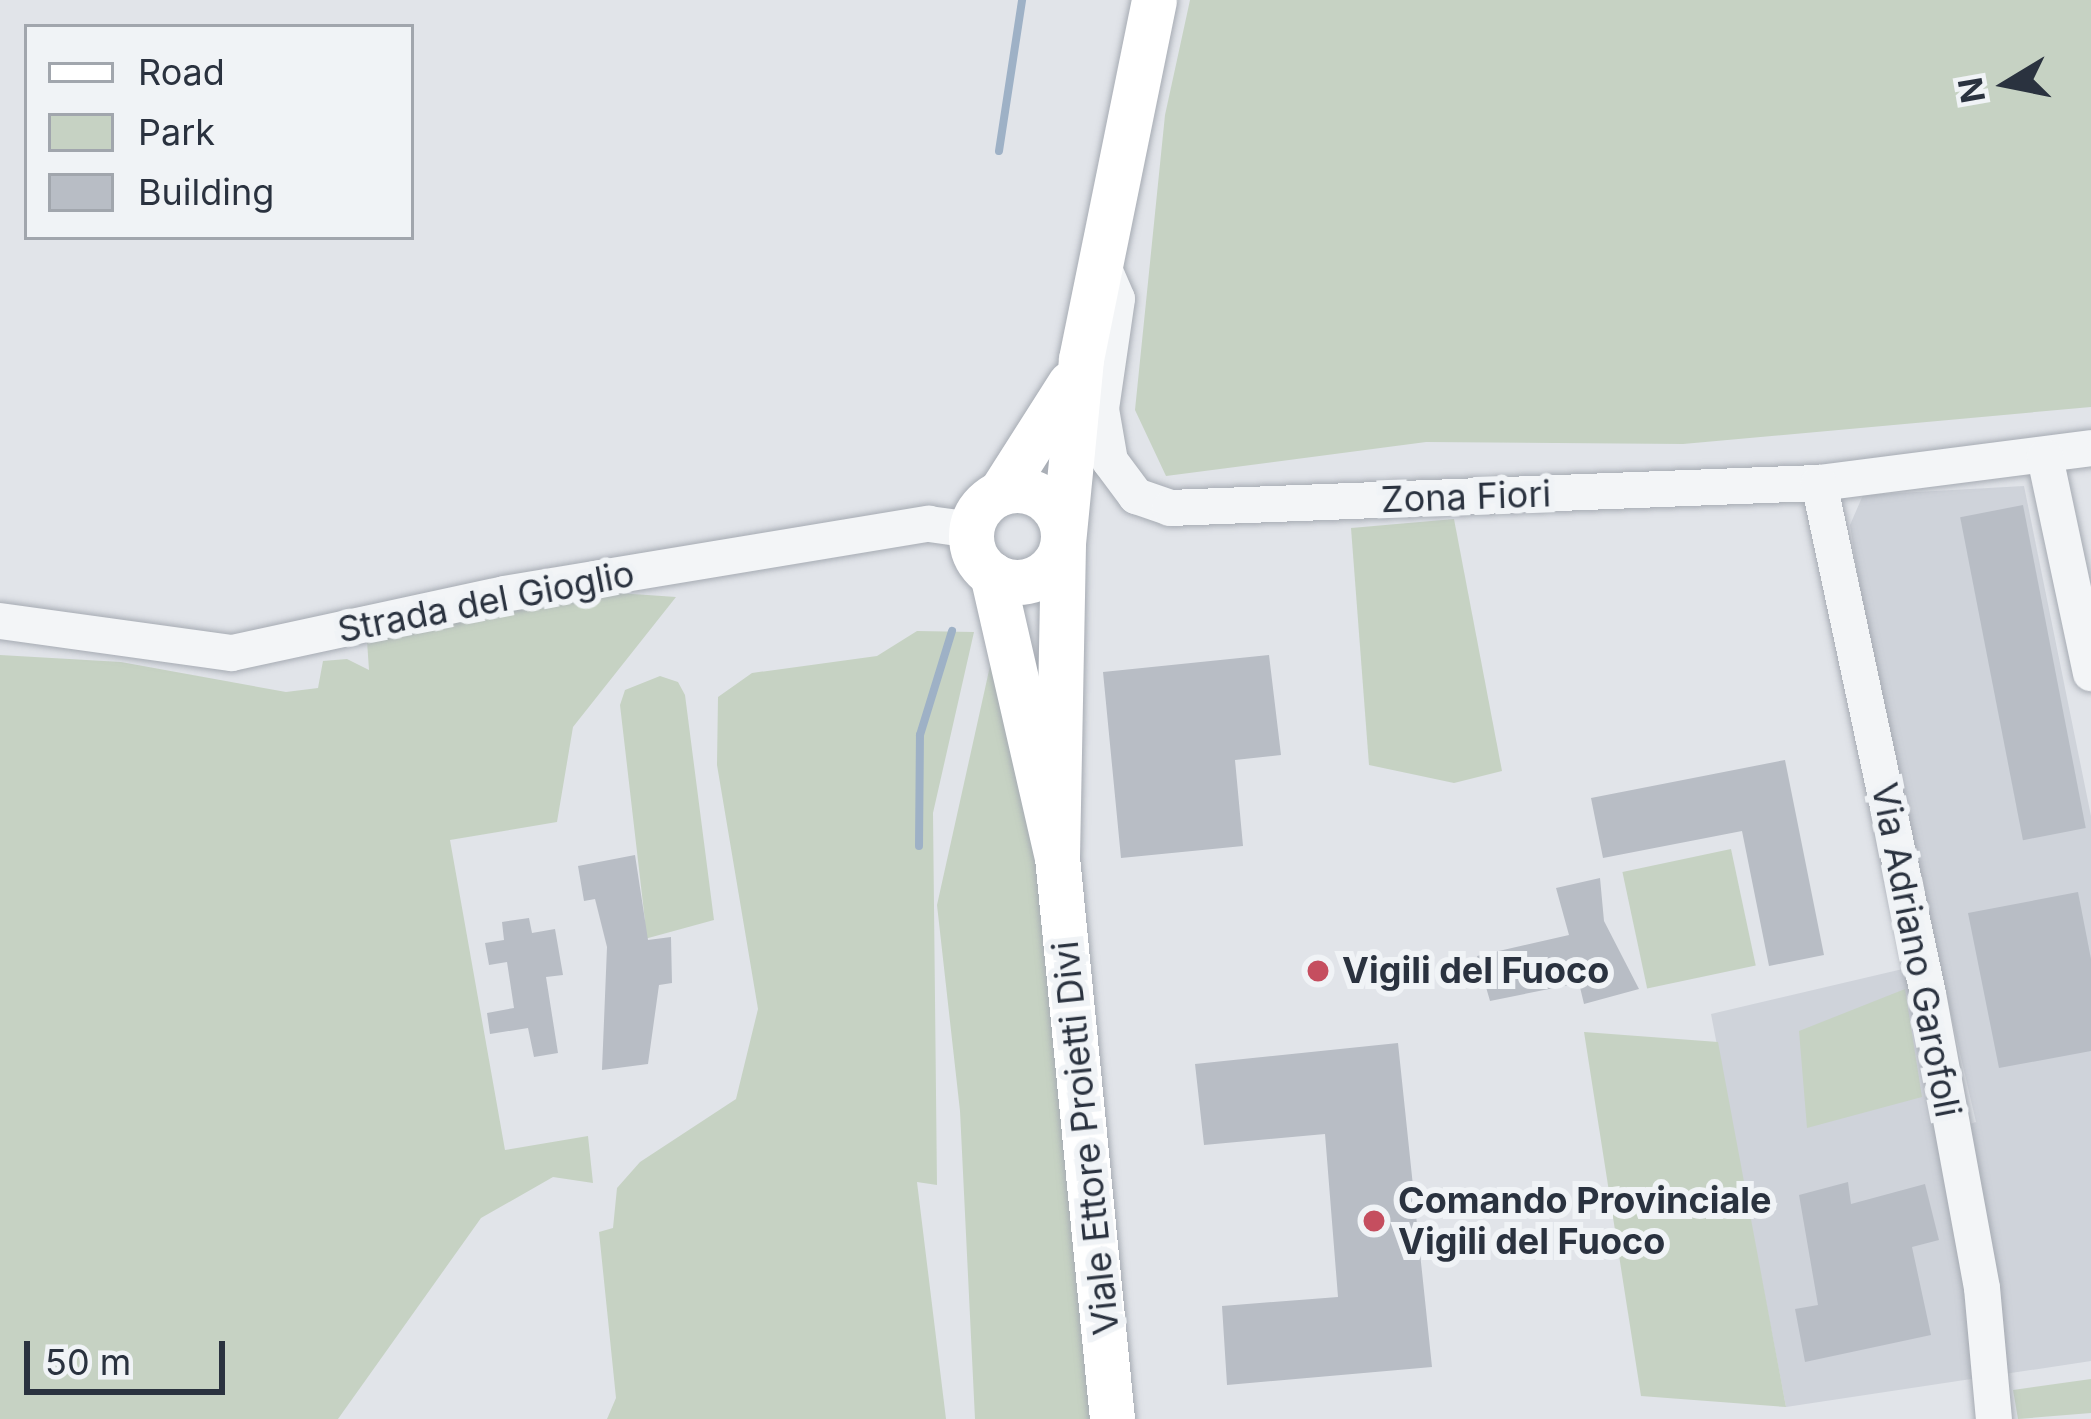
<!DOCTYPE html>
<html>
<head>
<meta charset="utf-8">
<style>
	body { margin:0 }
	#map { position:relative; width:2091px; height:1419px; overflow:hidden; background:#e1e4e9; font-family:Inter,sans-serif }
	div>[style] { position:absolute }
	[style*='--x'] { left:calc(var(--x)*1px); top:calc(var(--y)*1px); width:calc(var(--w)*1px); rotate:calc(var(--a)*1deg) }
	.built>* { inset:0; background:#cfd3da }
	.green>* { inset:0; background:#c6d2c3; transform-origin:0 0 }
	.stream>* { height:8px; margin:-4px; padding:0 4px; transform-origin:4px; border-radius:4px; background:#9eb1c6 }
	.building>* { inset:0; background:#b8bdc5; transform-origin:0 0 }
	.roads { filter:drop-shadow(0 0 3px #a6abb3) drop-shadow(0 0 3px #a6abb3) }
	.minor>* { height:36px; margin:-18px; padding:0 18px; transform-origin:18px; border-radius:18px; background:#f3f5f7 }
	.major>* { height:45px; margin:-22.5px; padding:0 22.5px; transform-origin:22.5px; border-radius:22.5px; background:#fff }
	.major>.ring { margin:-22.5px; padding:0; box-sizing:content-box; background:none; border:45px solid #fff; border-radius:50% }
	.dots>* { width:33px; height:33px; translate:-50% -50%; box-sizing:border-box; border:6px solid #f0f3f6; border-radius:50% }
	span { translate:-50% -50%; white-space:nowrap; text-align:center; line-height:1.15; -webkit-text-stroke:12px #f0f3f6; paint-order:stroke }
	.street-label { font-size:36px; color:#2a323f }
	.poi-label { font-size:36px; color:#2a323f; font-weight:700 }
	.left { translate:0 -50%; text-align:left }
	.legend { position:absolute; left:24px; top:24px; width:390px; height:216px; box-sizing:border-box; background:#f0f3f6; border:3px solid #a1a6ad; margin:0; padding:15px 21px; list-style:none; font-size:36px; color:#2a323f }
	.legend li { display:flex; align-items:center; gap:24px; height:60px }
	.legend b { width:60px; border:3px solid #a1a6ad }
	.north { position:absolute; left:1947px; top:24px; width:120px; height:120px; -webkit-text-stroke:9px #f0f3f6; paint-order:stroke; rotate:260deg; font-size:33px; font-weight:700; line-height:48px; text-align:center; color:#2a323f }
	.north::after { content:''; display:block; margin:auto; width:42px; height:54px; background:#2a323f; clip-path:polygon(50% 0,100% 100%,50% 72%,0 100%) }
	.scale { position:absolute; left:24px; top:1341px; width:201px; height:54px; box-sizing:border-box; border:6px solid #2a323f; border-top:0; padding-left:15px; font-size:36px; line-height:42px; white-space:nowrap; color:#2a323f; -webkit-text-stroke:9px #f0f3f6; paint-order:stroke }
</style>
</head>
<body>
<div id="map">
	<div class="built">
		<div style="clip-path:polygon(2024px 486px,2091px 816px,2091px 1361px,1786px 1407px,1711px 1014px,1907px 968px,1937px 1134px,1976px 1122px,1876px 693px,1850px 525px,1863px 495px)"></div>
	</div>
	<div class="green">
		<div style="clip-path:polygon(1190px 0,2091px 0,2091px 407px,1683px 444px,1426px 442px,1166px 476px,1135px 410px,1165px 115px)"></div>
		<div style="clip-path:polygon(1454px 519px,1502px 771px,1454px 783px,1369px 765px,1351px 528px)"></div>
		<div style="clip-path:polygon(590px 591px,676px 597px,573px 727px,557px 822px,450px 840px,505px 1150px,588px 1136px,593px 1183px,553px 1177px,481px 1218px,338px 1419px,0 1419px,0 655px,121px 662px,286px 692px,318px 688px,323px 661px,347px 659px,369px 670px,367px 641px)"></div>
		<div style="clip-path:polygon(917px 631px,974px 632px,933px 813px,937px 1185px,917px 1182px,946px 1419px,607px 1419px,616px 1398px,599px 1232px,613px 1228px,617px 1188px,640px 1162px,736px 1099px,758px 1009px,717px 765px,718px 697px,752px 673px,877px 656px)"></div>
		<div style="clip-path:polygon(996px 639px,1033px 773px,1094px 1419px,975px 1419px,960px 1111px,937px 905px)"></div>
		<div style="clip-path:polygon(660px 676px,678px 682px,685px 695px,714px 920px,630px 943px,645px 921px,620px 705px,625px 690px)"></div>
		<div style="left:1731px;top:849px;width:119px;height:111px;rotate:78deg"></div>
		<div style="clip-path:polygon(1905px 989px,1922px 1097px,1807px 1128px,1799px 1031px)"></div>
		<div style="clip-path:polygon(1584px 1032px,1718px 1042px,1786px 1407px,1641px 1396px)"></div>
		<div style="clip-path:polygon(2091px 1379px,2091px 1413px,2018px 1419px,2013px 1390px)"></div>
	</div>
	<div class="stream">
		<div style="--x:999;--y:151;--w:153;--a:-81.3"></div>
		<div style="--x:919;--y:846;--w:111;--a:-89.5"></div>
		<div style="--x:920;--y:735;--w:109;--a:-72.9"></div>
	</div>
	<div class="building">
		<div style="left:2023px;top:505px;width:329px;height:64px;rotate:79deg"></div>
		<div style="clip-path:polygon(1269px 655px,1281px 755px,1235px 760px,1243px 846px,1121px 858px,1103px 672px)"></div>
		<div style="clip-path:polygon(1785px 760px,1824px 955px,1769px 966px,1742px 831px,1603px 858px,1591px 798px)"></div>
		<div style="clip-path:polygon(635px 855px,648px 940px,671px 937px,672px 983px,659px 985px,648px 1064px,602px 1070px,607px 947px,595px 899px,584px 901px,578px 866px)"></div>
		<div style="clip-path:polygon(1600px 878px,1604px 921px,1639px 989px,1584px 1004px,1579px 983px,1490px 1001px,1477px 956px,1569px 935px,1556px 888px)"></div>
		<div style="clip-path:polygon(2078px 892px,2091px 959px,2091px 1051px,1999px 1068px,1968px 913px)"></div>
		<div style="clip-path:polygon(529px 918px,532px 933px,555px 929px,563px 975px,546px 977px,558px 1053px,534px 1057px,528px 1028px,490px 1034px,487px 1013px,514px 1008px,507px 962px,489px 965px,485px 943px,504px 940px,502px 922px)"></div>
		<div style="clip-path:polygon(1398px 1043px,1432px 1367px,1227px 1385px,1222px 1306px,1338px 1297px,1325px 1134px,1204px 1145px,1195px 1064px)"></div>
		<div style="clip-path:polygon(1848px 1182px,1851px 1204px,1925px 1184px,1939px 1240px,1912px 1247px,1931px 1335px,1805px 1362px,1795px 1309px,1818px 1305px,1799px 1195px)"></div>
	</div>
	<div class="roads">
		<div class="minor">
			<div style="--x:1101;--y:262;--w:40;--a:66.6"></div>
			<div style="--x:1117;--y:299;--w:111;--a:98.3"></div>
			<div style="--x:1101;--y:409;--w:53;--a:80.2"></div>
			<div style="--x:1110;--y:461;--w:44;--a:53.4"></div>
			<div style="--x:1136;--y:496;--w:36;--a:19"></div>
			<div style="--x:1170;--y:508;--w:649;--a:-2.21"></div>
			<div style="--x:1819;--y:483;--w:274;--a:-7.3"></div>
			<div style="--x:2045;--y:457;--w:221;--a:78"></div>
			<div style="--x:1819;--y:483;--w:522;--a:77.96"></div>
			<div style="--x:1928;--y:994;--w:299;--a:79.6"></div>
			<div style="--x:1982;--y:1288;--w:132;--a:84.8"></div>
			<div style="--x:0;--y:621;--w:234;--a:7.9"></div>
			<div style="--x:232;--y:653;--w:278;--a:-12.2"></div>
			<div style="--x:504;--y:594;--w:431;--a:-9.4"></div>
			<div style="--x:929;--y:524;--w:43;--a:7.9"></div>
		</div>
		<div class="major">
			<div class="ring" style="left:971px;top:490px;width:47px;height:47px"></div>
			<div style="--x:1000;--y:493;--w:130;--a:-57.5"></div>
			<div style="--x:992;--y:574;--w:290;--a:77.1"></div>
			<div style="--x:1057;--y:857;--w:565;--a:84.41"></div>
			<div style="--x:1057;--y:857;--w:314;--a:-88.9"></div>
			<div style="--x:1063;--y:543;--w:185;--a:-84.4"></div>
			<div style="--x:1081;--y:359;--w:366;--a:-78.5"></div>
		</div>
	</div>
	<div class="dots">
		<div style="left:1318px;top:971px;background:#c54e5f"></div>
		<div style="left:1374px;top:1221px;background:#c54e5f"></div>
	</div>
	<div class="street-label">
		<span style="left:1466px;top:497px;rotate:-2deg">Zona Fiori</span>
		<span style="left:486px;top:602px;rotate:-11deg">Strada del Gioglio</span>
		<span style="left:1916px;top:950px;rotate:79deg">Via Adriano Garofoli</span>
		<span style="left:1086px;top:1138px;rotate:-96deg">Viale Ettore Proietti Divi</span>
	</div>
	<div class="poi-label">
		<span class="left" style="left:1342px;top:971px">Vigili del Fuoco</span>
		<span class="left" style="left:1398px;top:1221px">Comando Provinciale<br>Vigili del Fuoco</span>
	</div>
	<ul class="legend">
	<li><b style="height:15px;background:#fff"></b>Road</li>
	<li><b style="height:33px;background:#c6d2c3"></b>Park</li>
	<li><b style="height:33px;background:#b8bdc5"></b>Building</li>
	</ul>
	<div class="north">N</div>
	<div class="scale">50 m</div>
</div>
</body>
</html>
